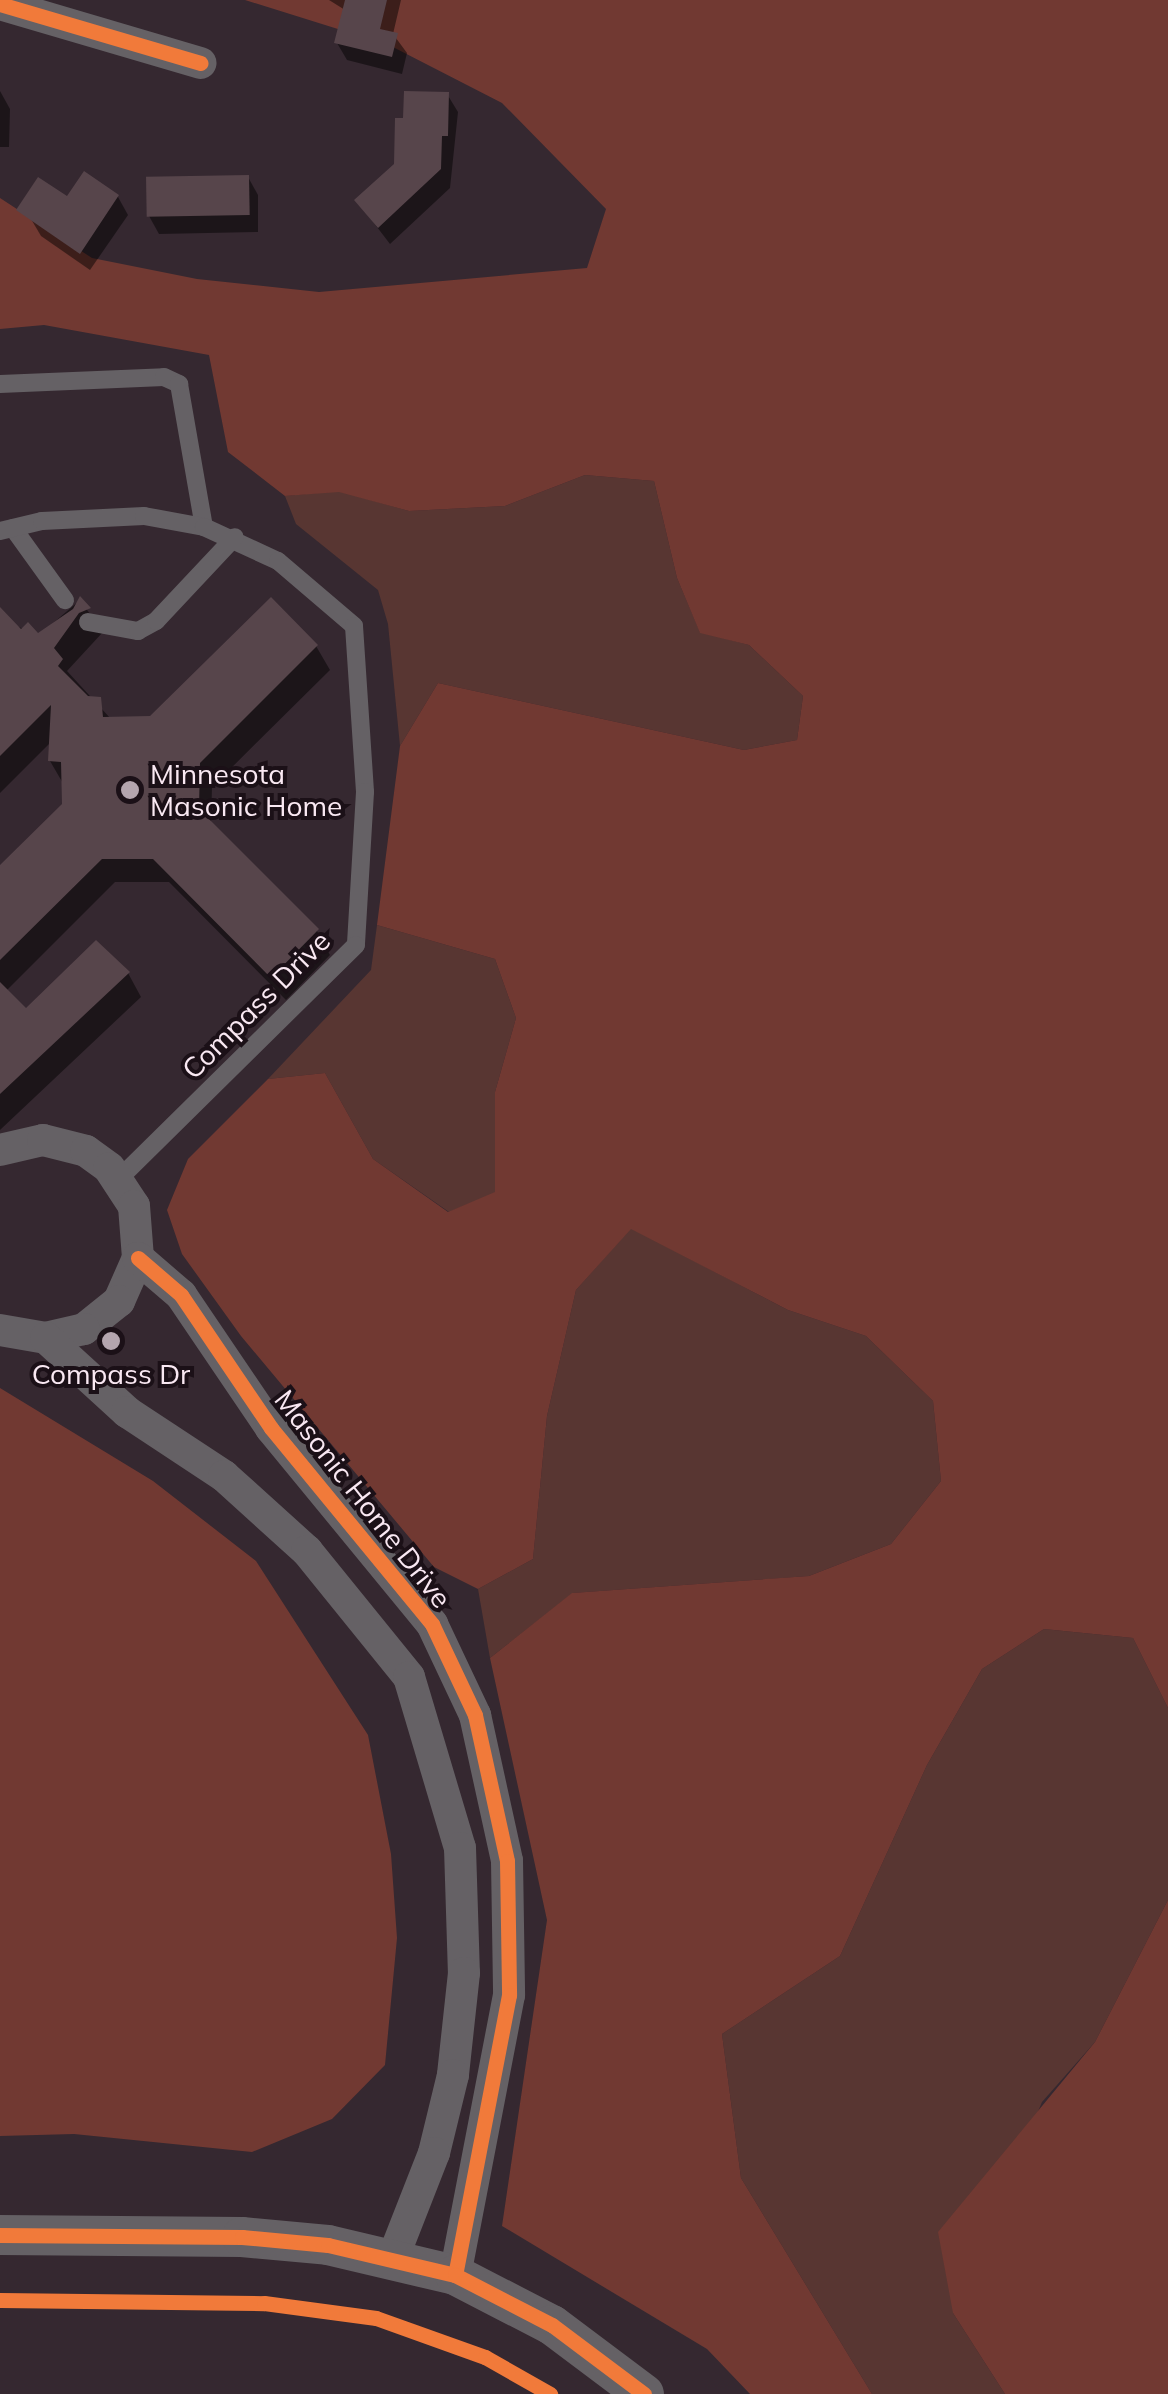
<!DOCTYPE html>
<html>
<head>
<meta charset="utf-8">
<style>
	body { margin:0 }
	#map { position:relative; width:1168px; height:2394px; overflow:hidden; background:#352830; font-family:Mulish,sans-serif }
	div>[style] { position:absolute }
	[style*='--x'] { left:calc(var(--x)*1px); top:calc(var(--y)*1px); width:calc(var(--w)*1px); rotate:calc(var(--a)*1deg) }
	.green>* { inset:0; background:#583632 }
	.forest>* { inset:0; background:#713932 }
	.shadow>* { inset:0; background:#0007 }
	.building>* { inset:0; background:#57454b; transform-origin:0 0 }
	.service>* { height:18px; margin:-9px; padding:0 9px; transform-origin:9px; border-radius:9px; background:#656165 }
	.minor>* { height:32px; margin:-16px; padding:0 16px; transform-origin:16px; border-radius:16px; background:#656165 }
	.tertiary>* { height:40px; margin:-20px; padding:0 20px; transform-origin:20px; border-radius:20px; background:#656165 }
	.cycleway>* { height:15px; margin:-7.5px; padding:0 7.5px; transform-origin:7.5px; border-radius:7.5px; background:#f17a3a }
	.dots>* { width:28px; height:28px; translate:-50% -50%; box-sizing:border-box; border:5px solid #1b1017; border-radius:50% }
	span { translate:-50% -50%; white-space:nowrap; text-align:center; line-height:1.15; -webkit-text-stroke:8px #1b1017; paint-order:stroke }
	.poi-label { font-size:28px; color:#f9e8f2 }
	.left { translate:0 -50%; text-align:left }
	.street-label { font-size:28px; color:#f9e8f2 }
</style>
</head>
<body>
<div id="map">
	<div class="green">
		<div style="clip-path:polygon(585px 475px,654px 481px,677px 578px,700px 632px,749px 645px,803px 696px,797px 740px,744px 750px,438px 683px,400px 746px,388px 624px,378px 590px,296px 524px,285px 496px,339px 491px,409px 511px,505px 506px)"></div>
		<div style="clip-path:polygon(377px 925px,495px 959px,516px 1018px,495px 1092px,495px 1193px,449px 1212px,373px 1159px,325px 1073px,268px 1079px,371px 970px)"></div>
		<div style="clip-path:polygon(631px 1228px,788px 1310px,866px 1336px,933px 1401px,941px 1481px,891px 1544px,809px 1576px,573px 1593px,490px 1658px,478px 1589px,533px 1559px,547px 1416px,576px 1290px)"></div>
		<div style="clip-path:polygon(1044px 1629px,1133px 1638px,1168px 1708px,1168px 1900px,1095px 2042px,1042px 2102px,953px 2313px,1005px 2394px,872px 2394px,741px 2178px,722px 2034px,840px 1956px,927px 1765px,982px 1669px)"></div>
	</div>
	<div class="forest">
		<div style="clip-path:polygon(245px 0,1168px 0,1168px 1708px,1133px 1638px,1044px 1629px,982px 1669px,927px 1765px,840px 1956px,722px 2034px,741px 2178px,872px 2394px,750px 2394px,707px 2349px,502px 2226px,547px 1920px,490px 1658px,572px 1593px,809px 1576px,891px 1544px,941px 1481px,933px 1401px,866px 1336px,788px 1310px,631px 1229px,576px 1290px,547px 1416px,533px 1559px,478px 1589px,434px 1567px,241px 1336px,182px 1254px,167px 1210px,188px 1159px,268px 1079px,325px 1073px,373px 1159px,448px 1212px,495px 1192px,495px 1092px,516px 1018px,495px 959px,377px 925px,400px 746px,438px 683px,744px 750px,797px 740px,803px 696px,749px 645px,700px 633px,677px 578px,654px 481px,585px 475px,505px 506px,409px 511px,339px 492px,285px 496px,228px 452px,209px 355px,44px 325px,0 329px,0 198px,92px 258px,197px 279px,319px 292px,587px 268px,606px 209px,502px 103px,389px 45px)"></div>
		<div style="clip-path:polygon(0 1388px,153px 1481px,256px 1561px,368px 1735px,391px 1854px,397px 1938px,385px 2065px,332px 2119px,252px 2152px,74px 2134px,0 2136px)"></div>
		<div style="clip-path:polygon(1168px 1900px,1168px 2394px,1005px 2394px,953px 2313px,938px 2232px,1095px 2042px)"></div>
	</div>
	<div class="shadow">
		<div style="clip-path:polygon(329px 0,401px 0,393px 34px,407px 53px,402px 74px,347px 60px,337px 43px,345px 10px)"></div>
		<div style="clip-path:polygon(0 91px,10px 109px,9px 147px,0 147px)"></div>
		<div style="clip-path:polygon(447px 94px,458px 112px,450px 188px,390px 244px,357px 201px,397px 165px,405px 121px)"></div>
		<div style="clip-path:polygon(248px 177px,258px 195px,258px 232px,159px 234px,149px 216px)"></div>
		<div style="clip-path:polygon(118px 197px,128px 215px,90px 270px,41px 236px,31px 219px,67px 200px)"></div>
		<div style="clip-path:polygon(80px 600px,103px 632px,67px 671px,111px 719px,151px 718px,316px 646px,330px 670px,212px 787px,211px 825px,317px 931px,330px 955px,286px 1000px,169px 882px,115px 882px,6px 991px,26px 1012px,128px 973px,141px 997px,0 1130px,0 868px,64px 805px,64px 785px,50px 761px,51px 742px,0 793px,0 618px,38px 636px)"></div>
	</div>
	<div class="building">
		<div style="clip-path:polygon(345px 0,387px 0,380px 29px,398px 33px,392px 57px,334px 43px)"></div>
		<div style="clip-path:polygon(404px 91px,449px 92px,448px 136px,442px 136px,441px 169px,378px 228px,354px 200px,394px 164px,395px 118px,403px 118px)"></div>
		<div style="clip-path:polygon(84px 171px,119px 195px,80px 254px,16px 210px,38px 177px,67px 196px)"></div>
		<div style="left:249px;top:175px;width:40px;height:103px;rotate:89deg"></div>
		<div style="clip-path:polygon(80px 596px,91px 608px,79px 613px,54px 648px,63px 659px,58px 666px,88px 696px,101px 697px,103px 717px,150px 716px,271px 597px,318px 645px,200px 763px,199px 809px,319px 929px,271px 978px,153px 859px,102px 859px,0 960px,0 865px,62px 804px,61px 762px,48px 761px,51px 705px,0 756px,0 607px,21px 629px,28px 622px,38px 633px,73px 609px)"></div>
		<div style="clip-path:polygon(96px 940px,130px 972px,0 1094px,0 982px,26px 1008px)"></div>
	</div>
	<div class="service">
		<div style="--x:0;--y:384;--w:164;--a:-2.4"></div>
		<div style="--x:164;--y:377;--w:17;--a:25"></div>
		<div style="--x:179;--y:384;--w:145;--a:80.1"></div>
		<div style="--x:13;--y:528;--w:89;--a:54.2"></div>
		<div style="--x:0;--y:531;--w:43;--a:-13.4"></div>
		<div style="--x:42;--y:521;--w:102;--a:-2.8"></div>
		<div style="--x:144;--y:516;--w:61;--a:10.4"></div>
		<div style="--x:204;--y:527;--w:81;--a:24.7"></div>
		<div style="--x:278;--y:561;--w:100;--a:40.5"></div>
		<div style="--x:354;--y:626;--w:166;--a:86.2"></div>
		<div style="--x:365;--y:792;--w:153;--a:93.4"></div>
		<div style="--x:356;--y:945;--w:334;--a:135.4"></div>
		<div style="--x:88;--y:622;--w:51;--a:10.2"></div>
		<div style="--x:138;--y:631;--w:21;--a:-29"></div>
		<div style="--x:156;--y:621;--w:115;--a:-46.8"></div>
	</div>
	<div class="minor">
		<div style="--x:0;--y:4;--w:209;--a:16.4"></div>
		<div style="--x:0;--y:1150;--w:44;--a:-13.1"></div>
		<div style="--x:43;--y:1140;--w:44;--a:14.3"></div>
		<div style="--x:86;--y:1151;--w:29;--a:36"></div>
		<div style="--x:109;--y:1168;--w:45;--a:56.7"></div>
		<div style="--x:134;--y:1206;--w:52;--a:85.6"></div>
		<div style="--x:138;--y:1258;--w:47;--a:113.8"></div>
		<div style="--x:119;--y:1301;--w:45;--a:141.3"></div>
		<div style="--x:84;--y:1329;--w:39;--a:167"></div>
		<div style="--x:46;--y:1338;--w:47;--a:-170.1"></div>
		<div style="--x:138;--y:1258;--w:57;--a:40.7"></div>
		<div style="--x:181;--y:1295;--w:161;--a:55.9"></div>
		<div style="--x:271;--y:1428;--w:254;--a:50.6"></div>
		<div style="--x:432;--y:1624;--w:101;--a:64.7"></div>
		<div style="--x:475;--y:1715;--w:149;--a:77.6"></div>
		<div style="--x:507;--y:1861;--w:134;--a:89.1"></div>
		<div style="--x:509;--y:1995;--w:285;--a:100.9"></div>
		<div style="--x:46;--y:1338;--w:110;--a:42.4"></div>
		<div style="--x:127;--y:1412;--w:116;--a:33.4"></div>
		<div style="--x:224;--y:1476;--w:112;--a:42.1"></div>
		<div style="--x:307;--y:1551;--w:162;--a:51"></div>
		<div style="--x:409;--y:1677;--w:178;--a:73.4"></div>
		<div style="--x:460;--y:1848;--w:125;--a:88.2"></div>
		<div style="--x:464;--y:1973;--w:103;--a:96.2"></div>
		<div style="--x:453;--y:2075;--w:80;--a:103.7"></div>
		<div style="--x:434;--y:2153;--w:115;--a:111.4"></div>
	</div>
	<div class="tertiary">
		<div style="--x:0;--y:2235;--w:242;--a:0.5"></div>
		<div style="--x:242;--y:2237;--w:86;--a:5.3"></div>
		<div style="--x:328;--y:2245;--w:130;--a:13.3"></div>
		<div style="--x:455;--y:2275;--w:109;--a:27.3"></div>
		<div style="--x:552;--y:2325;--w:115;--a:36.9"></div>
	</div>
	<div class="cycleway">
		<div style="--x:0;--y:4;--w:209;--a:16.4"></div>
		<div style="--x:138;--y:1258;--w:57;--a:40.7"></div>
		<div style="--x:181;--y:1295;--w:161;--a:55.9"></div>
		<div style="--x:271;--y:1428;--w:254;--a:50.6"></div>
		<div style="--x:432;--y:1624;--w:101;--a:64.7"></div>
		<div style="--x:475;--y:1715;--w:149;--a:77.6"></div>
		<div style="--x:507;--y:1861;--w:134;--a:89.1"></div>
		<div style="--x:509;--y:1995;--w:285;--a:100.9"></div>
		<div style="--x:0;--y:2235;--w:242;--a:0.5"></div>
		<div style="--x:242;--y:2237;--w:86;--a:5.3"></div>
		<div style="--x:328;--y:2245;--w:130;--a:13.3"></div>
		<div style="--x:455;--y:2275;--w:109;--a:27.3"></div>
		<div style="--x:552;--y:2325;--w:115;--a:36.9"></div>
		<div style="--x:0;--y:2300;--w:264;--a:0.7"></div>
		<div style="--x:264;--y:2303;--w:113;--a:7.6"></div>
		<div style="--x:376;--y:2318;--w:116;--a:19.7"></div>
		<div style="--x:485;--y:2357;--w:75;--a:29.6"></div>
	</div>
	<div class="dots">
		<div style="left:130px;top:790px;background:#b4a5ae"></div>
		<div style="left:111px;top:1341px;background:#b4a5ae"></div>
	</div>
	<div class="poi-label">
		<span class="left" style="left:150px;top:790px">Minnesota<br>Masonic Home</span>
		<span style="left:111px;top:1374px">Compass Dr</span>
	</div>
	<div class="street-label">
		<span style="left:256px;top:1005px;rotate:-45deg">Compass Drive</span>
		<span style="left:363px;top:1499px;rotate:52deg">Masonic Home Drive</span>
	</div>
</div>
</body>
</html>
